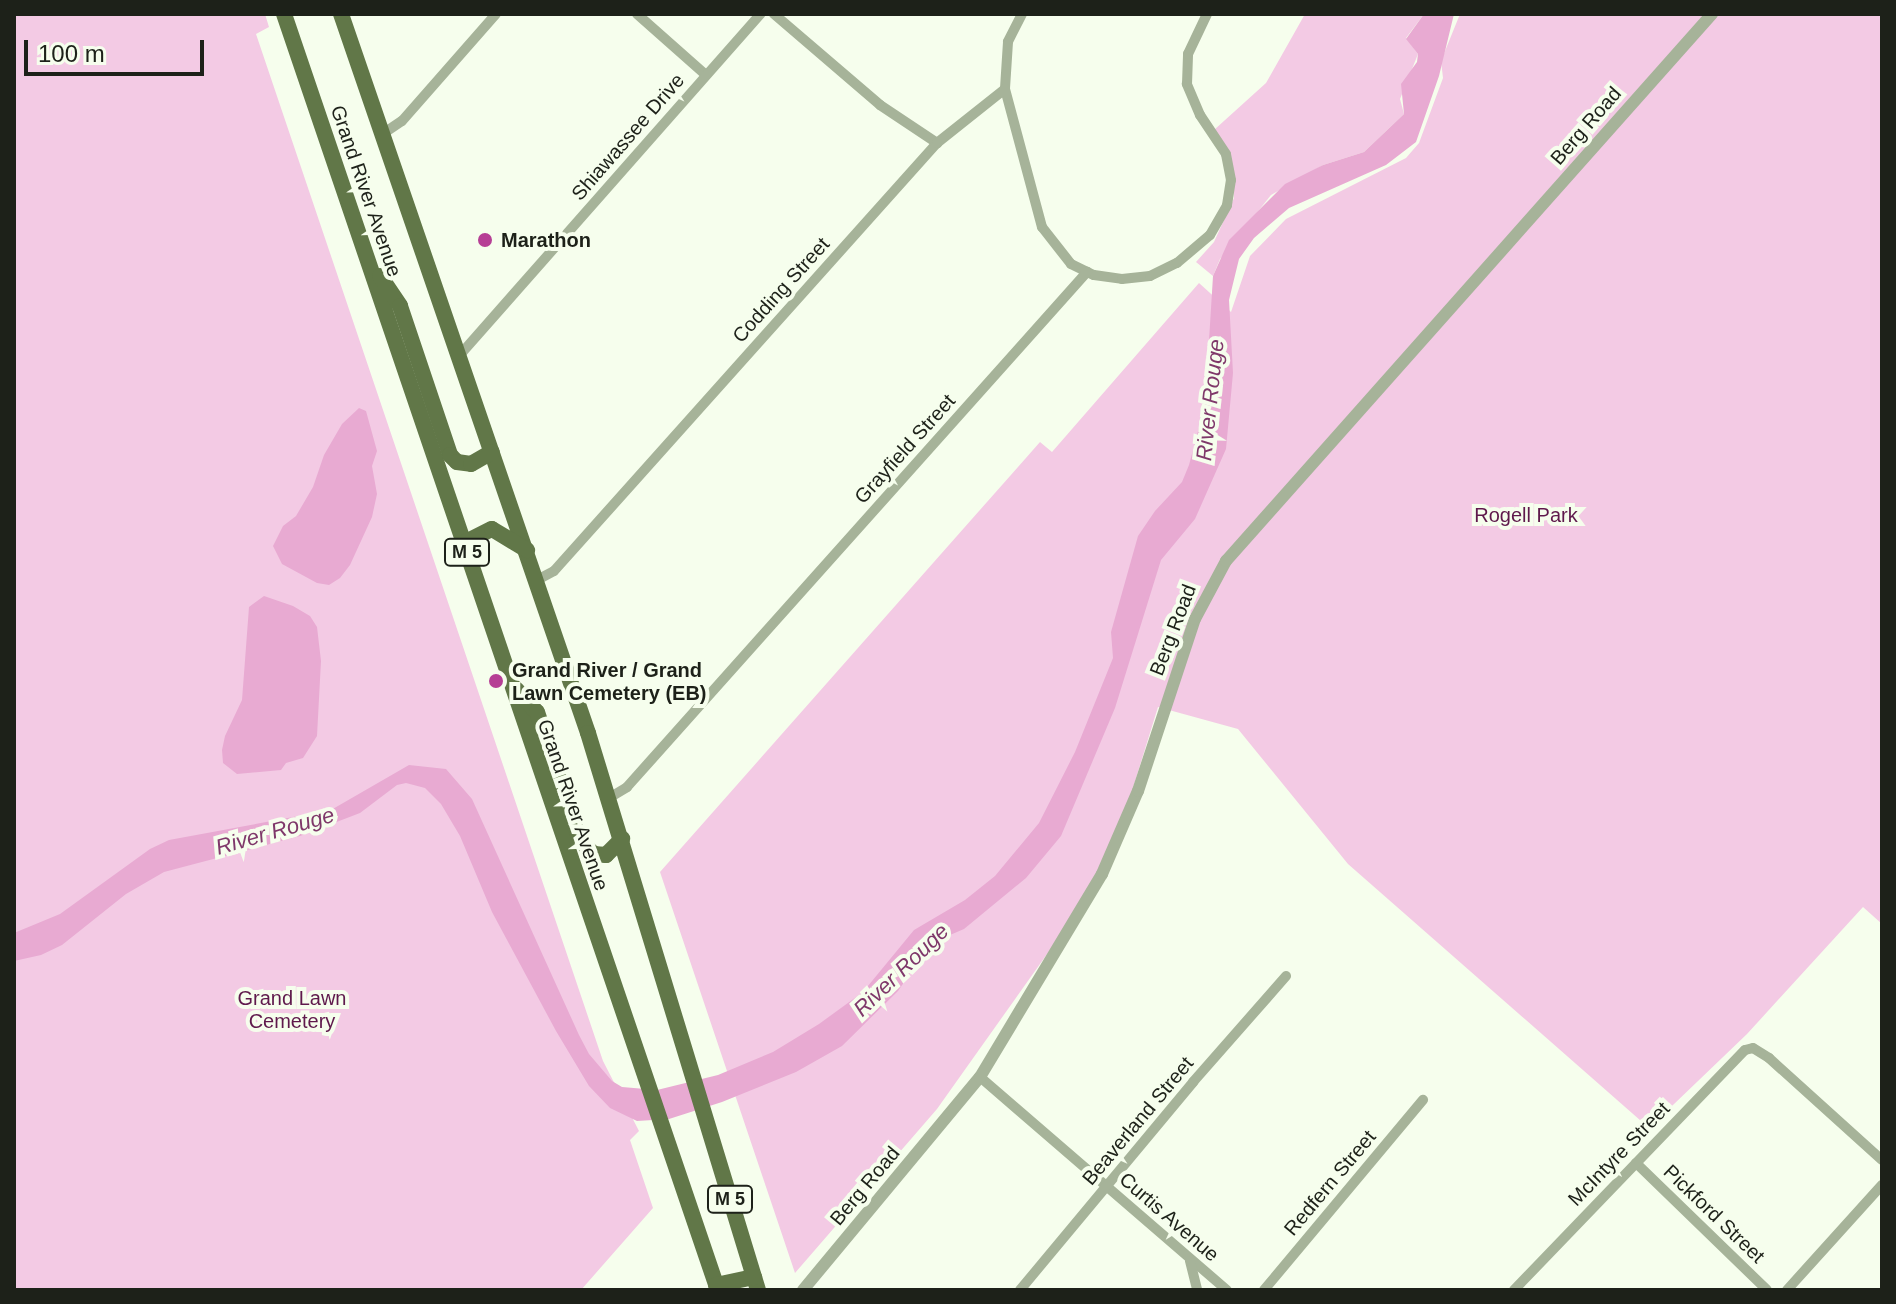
<!DOCTYPE html>
<html>
<head>
<meta charset="utf-8">
<style>
	body { margin:0 }
	#map { position:relative; width:1896px; height:1304px; overflow:hidden; background:#f6feed; font-family:Arial,sans-serif }
	div>[style] { position:absolute }
	[style*='--x'] { left:calc(var(--x)*1px); top:calc(var(--y)*1px); width:calc(var(--w)*1px); rotate:calc(var(--a)*1deg) }
	.green>* { inset:0; background:#f3cae4 }
	.water>* { inset:0; background:#e8aad2 }
	.minor>* { height:10px; margin:-5px; padding:0 5px; transform-origin:5px; border-radius:5px; background:#a6b399 }
	.tertiary>* { height:12px; margin:-6px; padding:0 6px; transform-origin:6px; border-radius:6px; background:#a6b399 }
	.primary>* { height:16px; margin:-8px; padding:0 8px; transform-origin:8px; border-radius:8px; background:#617748 }
	.dots>* { width:22px; height:22px; translate:-50% -50%; box-sizing:border-box; border:4px solid #f6feed; border-radius:50% }
	span { translate:-50% -50%; white-space:nowrap; text-align:center; line-height:1.15; -webkit-text-stroke:8px #f6feed; paint-order:stroke }
	.shield-label span { padding:2px 6px; background:#f6feed; border:2px solid; border-radius:6px; -webkit-text-stroke-width:0 }
	.shield-label { font-size:18px; color:#1d2119; font-weight:700 }
	.street-label { font-size:20px; color:#1d2119 }
	.poi-label { font-size:20px; color:#1d2119; font-weight:700 }
	.left { translate:0 -50%; text-align:left }
	.park-label { font-size:20px; color:#5f194c }
	.water-label { font-size:22px; color:#7f386a; font-style:italic }
	.frame { position:absolute; inset:0; border:16px solid #1d2119; pointer-events:none }
	.scale { position:absolute; left:24px; top:40px; width:180px; height:36px; box-sizing:border-box; border:4px solid #1d2119; border-top:0; padding-left:10px; font-size:24px; line-height:28px; white-space:nowrap; color:#1d2119; -webkit-text-stroke:6px #f6feed; paint-order:stroke }
</style>
</head>
<body>
<div id="map">
	<div class="green">
		<div style="clip-path:polygon(14px 14px,265px 14px,269px 27px,256px 34px,603px 1061px,639px 1131px,630px 1140px,653px 1208px,581px 1290px,14px 1290px)"></div>
		<div style="clip-path:polygon(1305px 14px,1424px 14px,1406px 38px,1418px 54px,1400px 99px,1404px 114px,1364px 152px,1323px 165px,1271px 195px,1220px 259px,1213px 276px,1196px 262px,1214px 242px,1234px 198px,1232px 167px,1214px 130px,1266px 83px)"></div>
		<div style="clip-path:polygon(1460px 14px,1882px 14px,1882px 924px,1863px 907px,1747px 1034px,1649px 1128px,1348px 864px,1238px 729px,1158px 707px,1124px 817px,1097px 872px,1057px 940px,937px 1109px,795px 1273px,660px 872px,1040px 442px,1052px 452px,1199px 283px,1231px 312px,1250px 256px,1286px 219px,1406px 158px,1419px 143px,1443px 78px,1441px 61px)"></div>
	</div>
	<div class="water">
		<div style="clip-path:polygon(1424px 14px,1454px 14px,1439px 76px,1416px 142px,1386px 165px,1289px 208px,1254px 238px,1239px 259px,1229px 300px,1233px 373px,1226px 449px,1195px 519px,1161px 560px,1115px 708px,1061px 836px,1026px 878px,964px 929px,936px 941px,925px 952px,898px 991px,842px 1046px,796px 1072px,722px 1102px,669px 1119px,637px 1121px,610px 1108px,589px 1086px,556px 1031px,492px 912px,460px 836px,441px 804px,425px 788px,406px 783px,397px 785px,360px 813px,300px 836px,164px 872px,126px 894px,62px 945px,41px 955px,14px 961px,14px 933px,60px 914px,150px 849px,169px 840px,331px 810px,409px 765px,446px 769px,472px 799px,579px 1035px,589px 1054px,612px 1081px,622px 1087px,657px 1090px,718px 1075px,773px 1052px,819px 1024px,863px 992px,914px 930px,965px 900px,995px 876px,1039px 823px,1075px 752px,1113px 658px,1111px 632px,1138px 536px,1155px 511px,1182px 482px,1189px 465px,1205px 405px,1213px 276px,1229px 240px,1285px 184px,1323px 165px,1364px 152px,1404px 114px,1401px 84px,1417px 62px,1418px 54px,1406px 39px)"></div>
		<div style="clip-path:polygon(359px 408px,366px 411px,377px 451px,372px 466px,377px 494px,372px 517px,350px 565px,340px 578px,329px 585px,317px 583px,282px 564px,273px 546px,283px 526px,296px 516px,313px 487px,324px 455px,342px 424px)"></div>
		<div style="clip-path:polygon(264px 596px,293px 606px,310px 616px,317px 627px,321px 661px,317px 736px,303px 758px,286px 763px,281px 770px,237px 774px,223px 763px,222px 750px,225px 736px,242px 700px,249px 607px)"></div>
	</div>
	<div class="minor">
		<div style="--x:637;--y:14;--w:92;--a:41.5"></div>
		<div style="--x:774;--y:14;--w:140;--a:40.6"></div>
		<div style="--x:880;--y:105;--w:69;--a:33.7"></div>
		<div style="--x:1022;--y:14;--w:31;--a:117"></div>
		<div style="--x:1008;--y:42;--w:47;--a:93.7"></div>
		<div style="--x:1005;--y:89;--w:143;--a:75"></div>
		<div style="--x:1042;--y:227;--w:47;--a:51.9"></div>
		<div style="--x:1071;--y:264;--w:25;--a:26"></div>
		<div style="--x:1094;--y:275;--w:28;--a:8"></div>
		<div style="--x:1122;--y:279;--w:28;--a:-6"></div>
		<div style="--x:1150;--y:276;--w:30;--a:-26"></div>
		<div style="--x:1177;--y:263;--w:43;--a:-40.3"></div>
		<div style="--x:1210;--y:235;--w:34;--a:-60"></div>
		<div style="--x:1227;--y:205;--w:25;--a:-81"></div>
		<div style="--x:1231;--y:180;--w:26;--a:-101"></div>
		<div style="--x:1226;--y:154;--w:47;--a:-123.7"></div>
		<div style="--x:1200;--y:115;--w:34;--a:-113"></div>
		<div style="--x:1187;--y:84;--w:30;--a:-88"></div>
		<div style="--x:1188;--y:54;--w:44;--a:-64.6"></div>
		<div style="--x:381;--y:135;--w:25;--a:-34"></div>
		<div style="--x:402;--y:121;--w:142;--a:-48.7"></div>
		<div style="--x:459;--y:356;--w:456;--a:-48.6"></div>
		<div style="--x:537;--y:580;--w:19;--a:-28"></div>
		<div style="--x:554;--y:571;--w:574;--a:-48.18"></div>
		<div style="--x:937;--y:143;--w:87;--a:-38.5"></div>
		<div style="--x:609;--y:798;--w:21;--a:-31"></div>
		<div style="--x:627;--y:787;--w:691;--a:-48.23"></div>
		<div style="--x:980;--y:1077;--w:326;--a:40.8"></div>
		<div style="--x:1636;--y:1163;--w:182;--a:44.1"></div>
		<div style="--x:1190;--y:1261;--w:30;--a:76"></div>
		<div style="--x:1020;--y:1290;--w:271;--a:-50.2"></div>
		<div style="--x:1193;--y:1082;--w:141;--a:-48.7"></div>
		<div style="--x:1264;--y:1290;--w:248;--a:-50.1"></div>
		<div style="--x:1514;--y:1290;--w:333;--a:-46.1"></div>
		<div style="--x:1745;--y:1050;--w:8;--a:-14"></div>
		<div style="--x:1753;--y:1048;--w:19;--a:32"></div>
		<div style="--x:1769;--y:1058;--w:152;--a:42.1"></div>
		<div style="--x:1787;--y:1290;--w:142;--a:-47.9"></div>
	</div>
	<div class="tertiary">
		<div style="--x:803;--y:1290;--w:277;--a:-50.3"></div>
		<div style="--x:980;--y:1077;--w:237;--a:-59"></div>
		<div style="--x:1102;--y:874;--w:90;--a:-66.6"></div>
		<div style="--x:1138;--y:791;--w:181;--a:-71.7"></div>
		<div style="--x:1195;--y:619;--w:66;--a:-61.9"></div>
		<div style="--x:1226;--y:561;--w:732;--a:-48.38"></div>
	</div>
	<div class="primary">
		<div style="--x:284;--y:14;--w:1348;--a:71.22"></div>
		<div style="--x:341;--y:14;--w:760;--a:71.04"></div>
		<div style="--x:588;--y:733;--w:582;--a:73.03"></div>
		<div style="--x:380;--y:276;--w:36;--a:56"></div>
		<div style="--x:400;--y:306;--w:157;--a:71.4"></div>
		<div style="--x:450;--y:455;--w:10;--a:45"></div>
		<div style="--x:457;--y:462;--w:14;--a:8"></div>
		<div style="--x:471;--y:464;--w:24;--a:-30"></div>
		<div style="--x:464;--y:543;--w:31;--a:-27"></div>
		<div style="--x:492;--y:529;--w:41;--a:31"></div>
		<div style="--x:516;--y:689;--w:31;--a:48"></div>
		<div style="--x:537;--y:712;--w:127;--a:71.7"></div>
		<div style="--x:577;--y:833;--w:18;--a:56"></div>
		<div style="--x:587;--y:848;--w:9;--a:41"></div>
		<div style="--x:594;--y:854;--w:12;--a:5"></div>
		<div style="--x:606;--y:855;--w:23;--a:-45"></div>
		<div style="--x:716;--y:1285;--w:39;--a:-12"></div>
	</div>
	<div class="dots">
		<div style="left:485px;top:240px;background:#b63f95"></div>
		<div style="left:496px;top:681px;background:#b63f95"></div>
	</div>
	<div class="shield-label">
		<span style="left:467px;top:552px">M 5</span>
		<span style="left:730px;top:1199px">M 5</span>
	</div>
	<div class="street-label">
		<span style="left:1586px;top:126px;rotate:-49deg">Berg Road</span>
		<span style="left:628px;top:137px;rotate:-49deg">Shiawassee Drive</span>
		<span style="left:366px;top:191px;rotate:71deg">Grand River Avenue</span>
		<span style="left:781px;top:290px;rotate:-48deg">Codding Street</span>
		<span style="left:905px;top:449px;rotate:-48deg">Grayfield Street</span>
		<span style="left:1173px;top:630px;rotate:-69deg">Berg Road</span>
		<span style="left:573px;top:805px;rotate:71deg">Grand River Avenue</span>
		<span style="left:1138px;top:1121px;rotate:-50deg">Beaverland Street</span>
		<span style="left:1619px;top:1154px;rotate:-46deg">McIntyre Street</span>
		<span style="left:1330px;top:1183px;rotate:-50deg">Redfern Street</span>
		<span style="left:865px;top:1186px;rotate:-50deg">Berg Road</span>
		<span style="left:1714px;top:1214px;rotate:44deg">Pickford Street</span>
		<span style="left:1169px;top:1217px;rotate:41deg">Curtis Avenue</span>
	</div>
	<div class="poi-label">
		<span class="left" style="left:501px;top:240px">Marathon</span>
		<span class="left" style="left:512px;top:682px">Grand River / Grand<br>Lawn Cemetery (EB)</span>
	</div>
	<div class="park-label">
		<span style="left:1526px;top:515px">Rogell Park</span>
		<span style="left:292px;top:1010px">Grand Lawn<br>Cemetery</span>
	</div>
	<div class="water-label">
		<span style="left:1210px;top:400px;rotate:-84deg">River Rouge</span>
		<span style="left:275px;top:831px;rotate:-16deg">River Rouge</span>
		<span style="left:901px;top:970px;rotate:-44deg">River Rouge</span>
	</div>
	<div class="frame"></div>
	<div class="scale">100 m</div>
</div>
</body>
</html>
